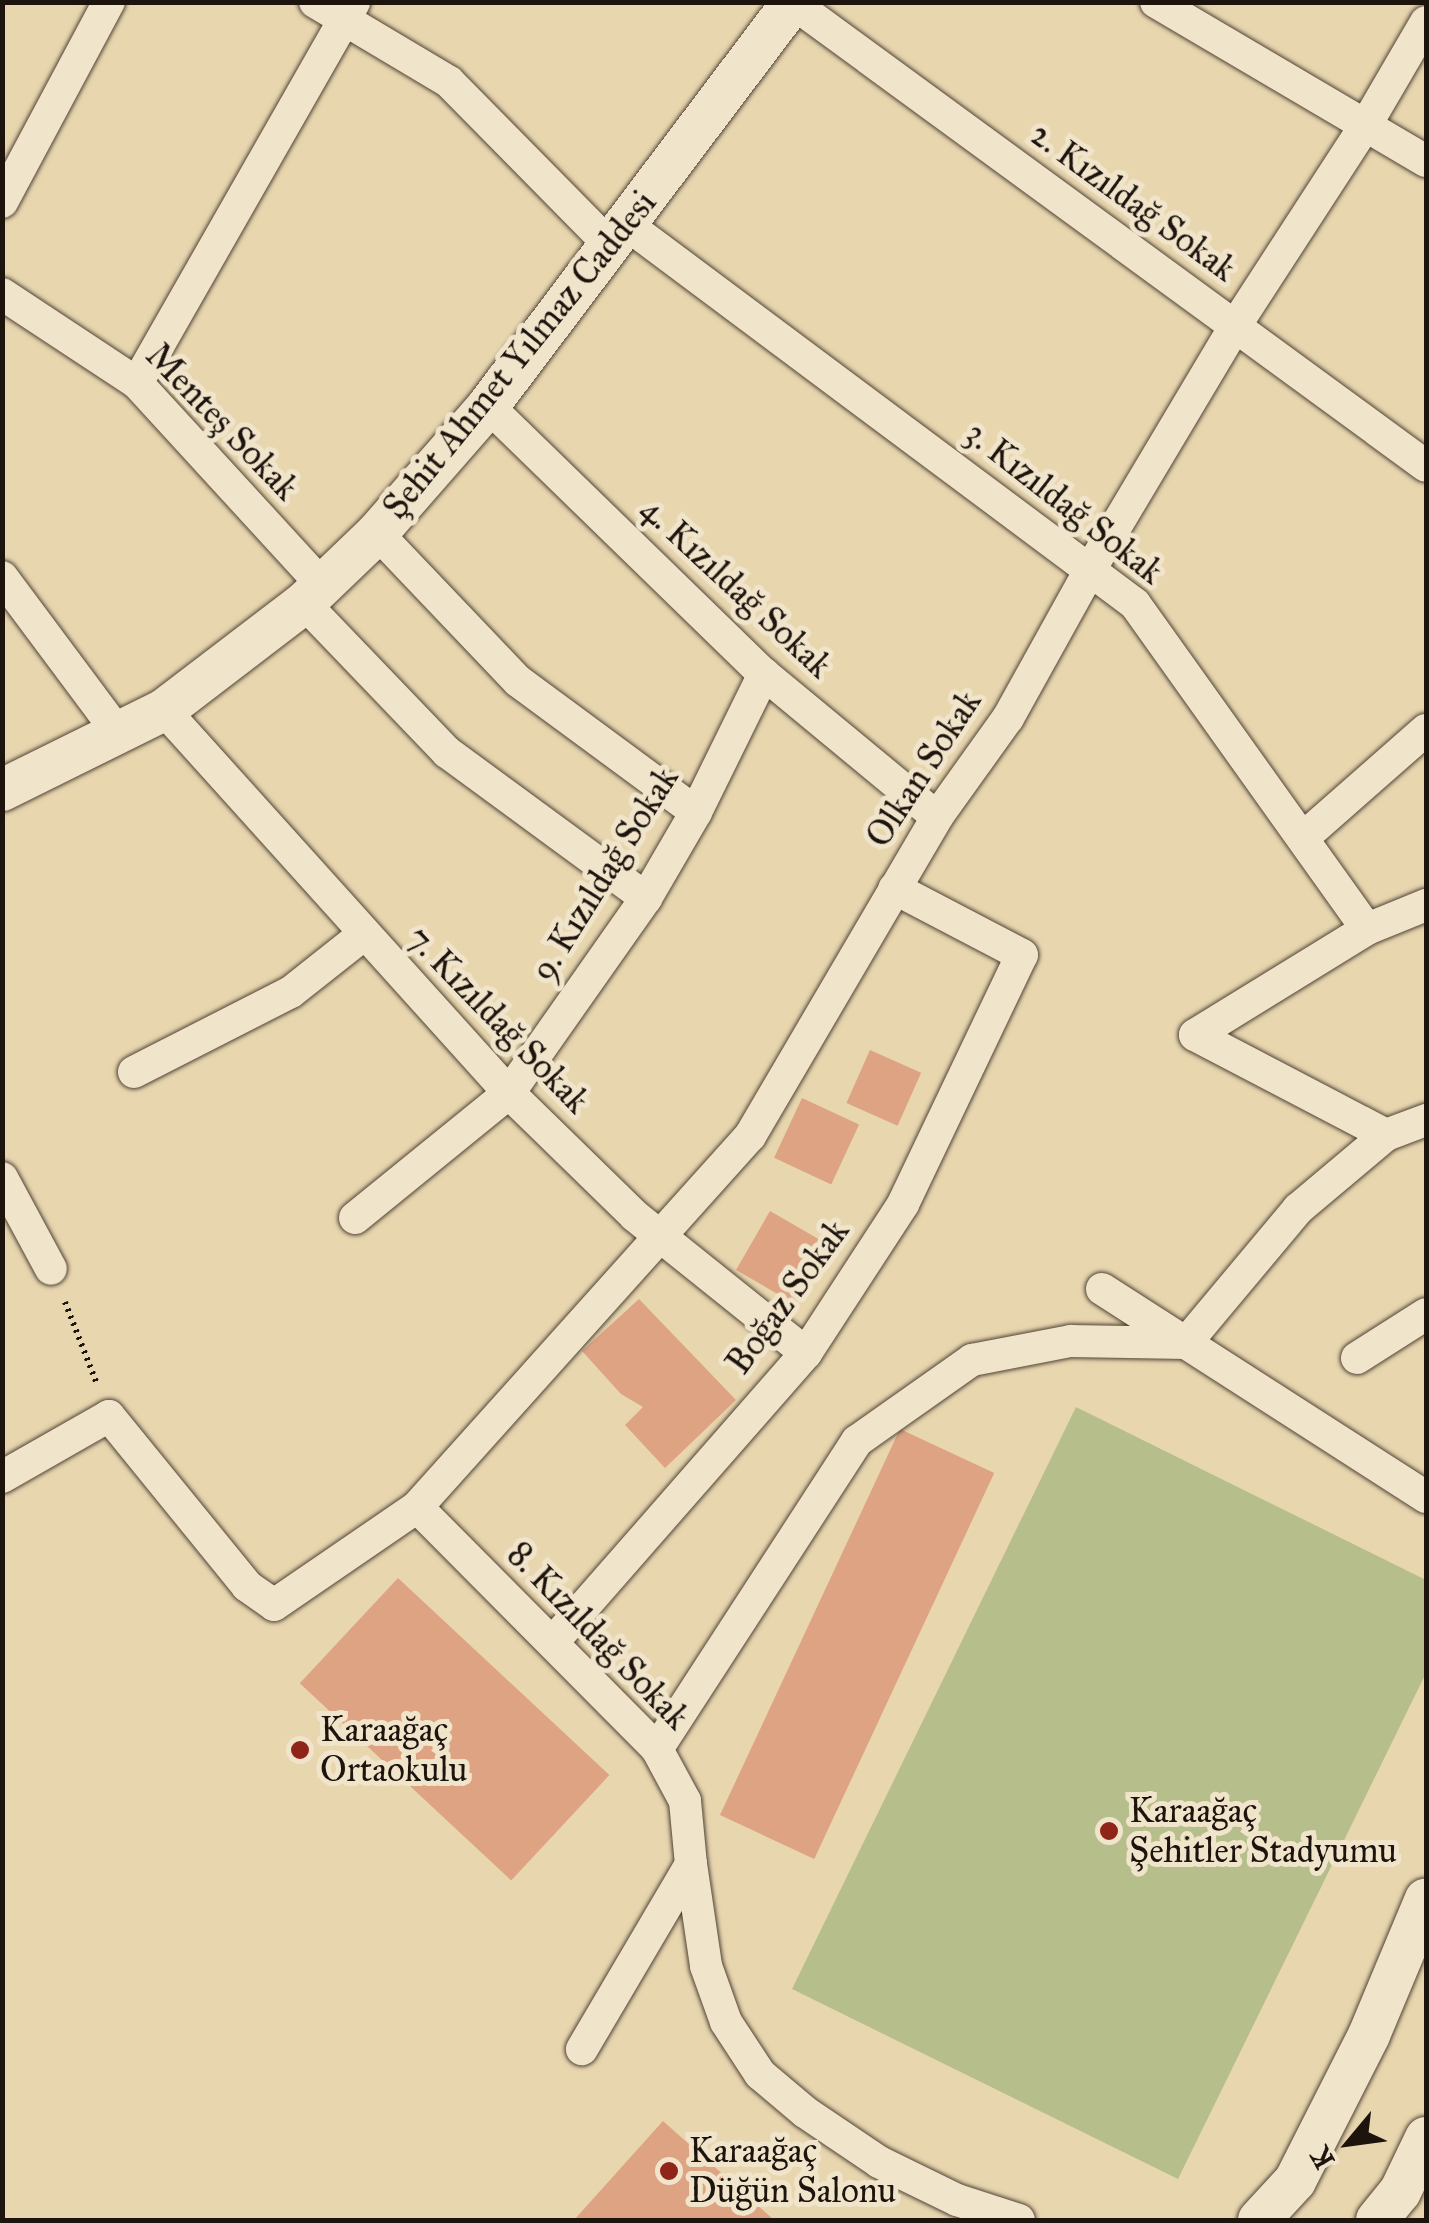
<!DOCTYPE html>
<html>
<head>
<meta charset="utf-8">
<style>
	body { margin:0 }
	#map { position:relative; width:1429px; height:2223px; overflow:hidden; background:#e8d6af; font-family:"IM FELL Great Primer",serif }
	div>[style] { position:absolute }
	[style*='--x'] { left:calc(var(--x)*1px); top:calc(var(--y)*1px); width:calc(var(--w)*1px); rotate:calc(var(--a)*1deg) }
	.green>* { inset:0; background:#b6be8b }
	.building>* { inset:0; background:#dea383; transform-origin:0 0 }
	.path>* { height:6px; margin-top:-3px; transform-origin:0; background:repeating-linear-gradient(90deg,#1e140e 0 2.5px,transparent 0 7.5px) }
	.roads { filter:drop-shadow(0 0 2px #504436) drop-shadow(0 0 2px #504436) }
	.minor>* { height:32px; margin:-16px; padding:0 16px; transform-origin:16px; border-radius:16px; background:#f0e4cb }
	.tertiary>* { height:42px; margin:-21px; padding:0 21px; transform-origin:21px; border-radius:21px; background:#f0e4cb }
	.dots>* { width:28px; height:28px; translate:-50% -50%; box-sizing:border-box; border:5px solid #f0e4cb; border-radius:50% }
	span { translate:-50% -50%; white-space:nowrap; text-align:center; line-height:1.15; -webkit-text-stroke:10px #f0e4cb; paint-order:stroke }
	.street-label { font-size:35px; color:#1e140e }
	.poi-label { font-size:35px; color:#1e140e }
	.left { translate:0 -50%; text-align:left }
	.frame { position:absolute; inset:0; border:5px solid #1e140e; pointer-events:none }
	.north { position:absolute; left:1299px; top:2093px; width:100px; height:100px; -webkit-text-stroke:8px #f0e4cb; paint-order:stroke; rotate:241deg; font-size:28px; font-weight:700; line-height:40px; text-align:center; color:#1e140e }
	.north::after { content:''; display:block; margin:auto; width:35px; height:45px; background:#1e140e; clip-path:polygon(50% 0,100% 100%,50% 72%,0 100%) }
</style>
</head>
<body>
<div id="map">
	<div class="green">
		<div style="clip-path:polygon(1076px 1407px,1426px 1580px,1426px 1673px,1178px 2179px,792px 1989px)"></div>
	</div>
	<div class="building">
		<div style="left:870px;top:1050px;width:56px;height:58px;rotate:24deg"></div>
		<div style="left:802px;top:1098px;width:63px;height:66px;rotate:25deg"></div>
		<div style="left:770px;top:1211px;width:69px;height:68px;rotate:30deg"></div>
		<div style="clip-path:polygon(639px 1299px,736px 1400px,665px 1468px,625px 1425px,643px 1407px,621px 1394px,582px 1351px)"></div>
		<div style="left:900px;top:1429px;width:104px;height:426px;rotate:25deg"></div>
		<div style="left:398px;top:1578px;width:289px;height:144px;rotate:43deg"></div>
		<div style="clip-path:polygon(663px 2121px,774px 2220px,574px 2220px)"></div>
	</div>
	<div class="path">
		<div style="--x:65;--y:1302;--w:88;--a:68.7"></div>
	</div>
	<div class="roads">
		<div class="minor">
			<div style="--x:315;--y:2;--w:156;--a:30.8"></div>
			<div style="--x:449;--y:82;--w:229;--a:45.4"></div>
			<div style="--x:1156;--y:2;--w:313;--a:30.5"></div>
			<div style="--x:793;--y:3;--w:784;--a:36.18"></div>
			<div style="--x:2;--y:202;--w:227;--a:-61.9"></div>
			<div style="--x:626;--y:224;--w:635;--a:36.74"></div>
			<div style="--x:1135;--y:604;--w:399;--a:54.5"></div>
			<div style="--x:2;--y:294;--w:162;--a:33.4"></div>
			<div style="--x:137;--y:383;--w:274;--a:47.5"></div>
			<div style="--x:137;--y:383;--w:438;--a:-60.3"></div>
			<div style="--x:488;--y:406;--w:385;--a:44.2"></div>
			<div style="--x:764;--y:674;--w:224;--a:39.6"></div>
			<div style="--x:377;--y:533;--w:204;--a:46.4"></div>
			<div style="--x:518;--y:681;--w:221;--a:36.4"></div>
			<div style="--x:2;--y:577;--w:196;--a:53.3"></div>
			<div style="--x:304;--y:603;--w:207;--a:46.2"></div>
			<div style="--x:447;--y:752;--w:247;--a:36.3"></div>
			<div style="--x:164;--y:710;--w:515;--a:47.99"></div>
			<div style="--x:509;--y:1093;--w:176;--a:44.3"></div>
			<div style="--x:635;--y:1216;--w:219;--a:38.7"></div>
			<div style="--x:1304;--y:837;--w:162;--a:-41.3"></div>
			<div style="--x:1195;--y:1035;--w:202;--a:-31.6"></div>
			<div style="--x:1367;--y:929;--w:64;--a:-22.1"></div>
			<div style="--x:1195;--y:1035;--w:216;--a:27.6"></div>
			<div style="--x:134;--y:1072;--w:176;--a:-27"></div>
			<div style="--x:291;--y:992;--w:92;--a:-38.4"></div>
			<div style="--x:2;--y:1178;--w:103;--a:61.7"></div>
			<div style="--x:355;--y:1218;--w:198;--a:-39.1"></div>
			<div style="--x:509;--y:1093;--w:238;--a:-54.9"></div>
			<div style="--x:646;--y:898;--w:99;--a:-59.8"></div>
			<div style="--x:696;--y:812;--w:154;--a:-63.8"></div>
			<div style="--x:1102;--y:1289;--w:385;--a:32.7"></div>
			<div style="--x:1357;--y:1358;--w:82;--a:-32.5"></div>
			<div style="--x:2;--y:1477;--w:123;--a:-29.7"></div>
			<div style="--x:109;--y:1416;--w:219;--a:50.9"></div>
			<div style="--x:247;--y:1586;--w:33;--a:35"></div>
			<div style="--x:274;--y:1605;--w:173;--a:-34.4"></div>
			<div style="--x:417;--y:1507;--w:499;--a:-48.1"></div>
			<div style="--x:750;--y:1136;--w:370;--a:-59.6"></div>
			<div style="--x:937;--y:817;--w:122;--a:-54.4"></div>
			<div style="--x:1008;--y:718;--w:171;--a:-61"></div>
			<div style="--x:1091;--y:568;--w:282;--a:-59.2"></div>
			<div style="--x:1235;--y:326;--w:242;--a:-57"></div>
			<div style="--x:1367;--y:123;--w:117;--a:-59.7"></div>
			<div style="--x:417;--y:1507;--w:341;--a:45.2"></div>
			<div style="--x:657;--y:1749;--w:59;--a:61.7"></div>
			<div style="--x:685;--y:1801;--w:63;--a:84.6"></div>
			<div style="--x:691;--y:1864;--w:215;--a:120.5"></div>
			<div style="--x:553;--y:1642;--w:384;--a:-48.8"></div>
			<div style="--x:806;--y:1353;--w:178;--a:-56.9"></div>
			<div style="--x:903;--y:1204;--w:276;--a:-64.5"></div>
			<div style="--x:1022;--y:955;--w:144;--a:-152.4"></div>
			<div style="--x:657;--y:1749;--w:367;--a:-57"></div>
			<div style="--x:857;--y:1441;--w:141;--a:-35.2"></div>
			<div style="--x:972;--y:1360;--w:101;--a:-10.9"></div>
			<div style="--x:1071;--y:1341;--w:115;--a:1"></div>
			<div style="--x:1186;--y:1343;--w:175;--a:-50.1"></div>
			<div style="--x:1298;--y:1209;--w:115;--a:-40.1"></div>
			<div style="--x:1386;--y:1135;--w:43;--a:-20.6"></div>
			<div style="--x:691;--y:1864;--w:103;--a:81.6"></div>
			<div style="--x:706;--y:1966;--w:59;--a:70.3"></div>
			<div style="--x:726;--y:2022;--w:62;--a:56.8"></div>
			<div style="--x:760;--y:2074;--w:59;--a:40.2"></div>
			<div style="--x:805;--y:2112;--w:89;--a:34"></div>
			<div style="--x:879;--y:2162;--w:87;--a:26"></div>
			<div style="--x:957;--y:2200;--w:65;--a:17.9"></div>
		</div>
		<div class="tertiary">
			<div style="--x:2;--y:790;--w:181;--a:-26.3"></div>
			<div style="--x:164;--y:710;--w:176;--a:-37.4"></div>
			<div style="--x:304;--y:603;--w:101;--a:-43.8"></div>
			<div style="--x:377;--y:533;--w:169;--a:-48.8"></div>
			<div style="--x:488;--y:406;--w:506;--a:-52.95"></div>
			<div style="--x:1259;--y:2220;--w:53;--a:-47.3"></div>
			<div style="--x:1295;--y:2181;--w:164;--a:-63.1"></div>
			<div style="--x:1369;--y:2035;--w:147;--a:-67.3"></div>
			<div style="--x:1377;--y:2220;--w:36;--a:-51"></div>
			<div style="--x:1400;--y:2192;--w:60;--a:-64.3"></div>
		</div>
	</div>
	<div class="dots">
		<div style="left:300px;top:1750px;background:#8f2418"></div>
		<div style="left:1109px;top:1831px;background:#8f2418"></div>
		<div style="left:669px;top:2171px;background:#8f2418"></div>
	</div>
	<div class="street-label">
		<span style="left:1133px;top:202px;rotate:36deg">2. Kızıldağ Sokak</span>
		<span style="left:520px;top:355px;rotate:-51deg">Şehit Ahmet Yılmaz Caddesi</span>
		<span style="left:222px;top:422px;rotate:46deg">Menteş Sokak</span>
		<span style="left:1064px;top:503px;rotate:38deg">3. Kızıldağ Sokak</span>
		<span style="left:736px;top:588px;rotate:43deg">4. Kızıldağ Sokak</span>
		<span style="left:924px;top:769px;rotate:-57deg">Olkan Sokak</span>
		<span style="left:605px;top:874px;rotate:-58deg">9. Kızıldağ Sokak</span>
		<span style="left:498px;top:1020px;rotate:46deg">7. Kızıldağ Sokak</span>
		<span style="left:788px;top:1297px;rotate:-54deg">Boğaz Sokak</span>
		<span style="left:598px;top:1636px;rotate:46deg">8. Kızıldağ Sokak</span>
	</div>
	<div class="poi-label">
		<span class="left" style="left:320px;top:1750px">Karaağaç<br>Ortaokulu</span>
		<span class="left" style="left:1129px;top:1831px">Karaağaç<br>Şehitler Stadyumu</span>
		<span class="left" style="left:689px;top:2171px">Karaağaç<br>Düğün Salonu</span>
	</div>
	<div class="frame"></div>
	<div class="north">K</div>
</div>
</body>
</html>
